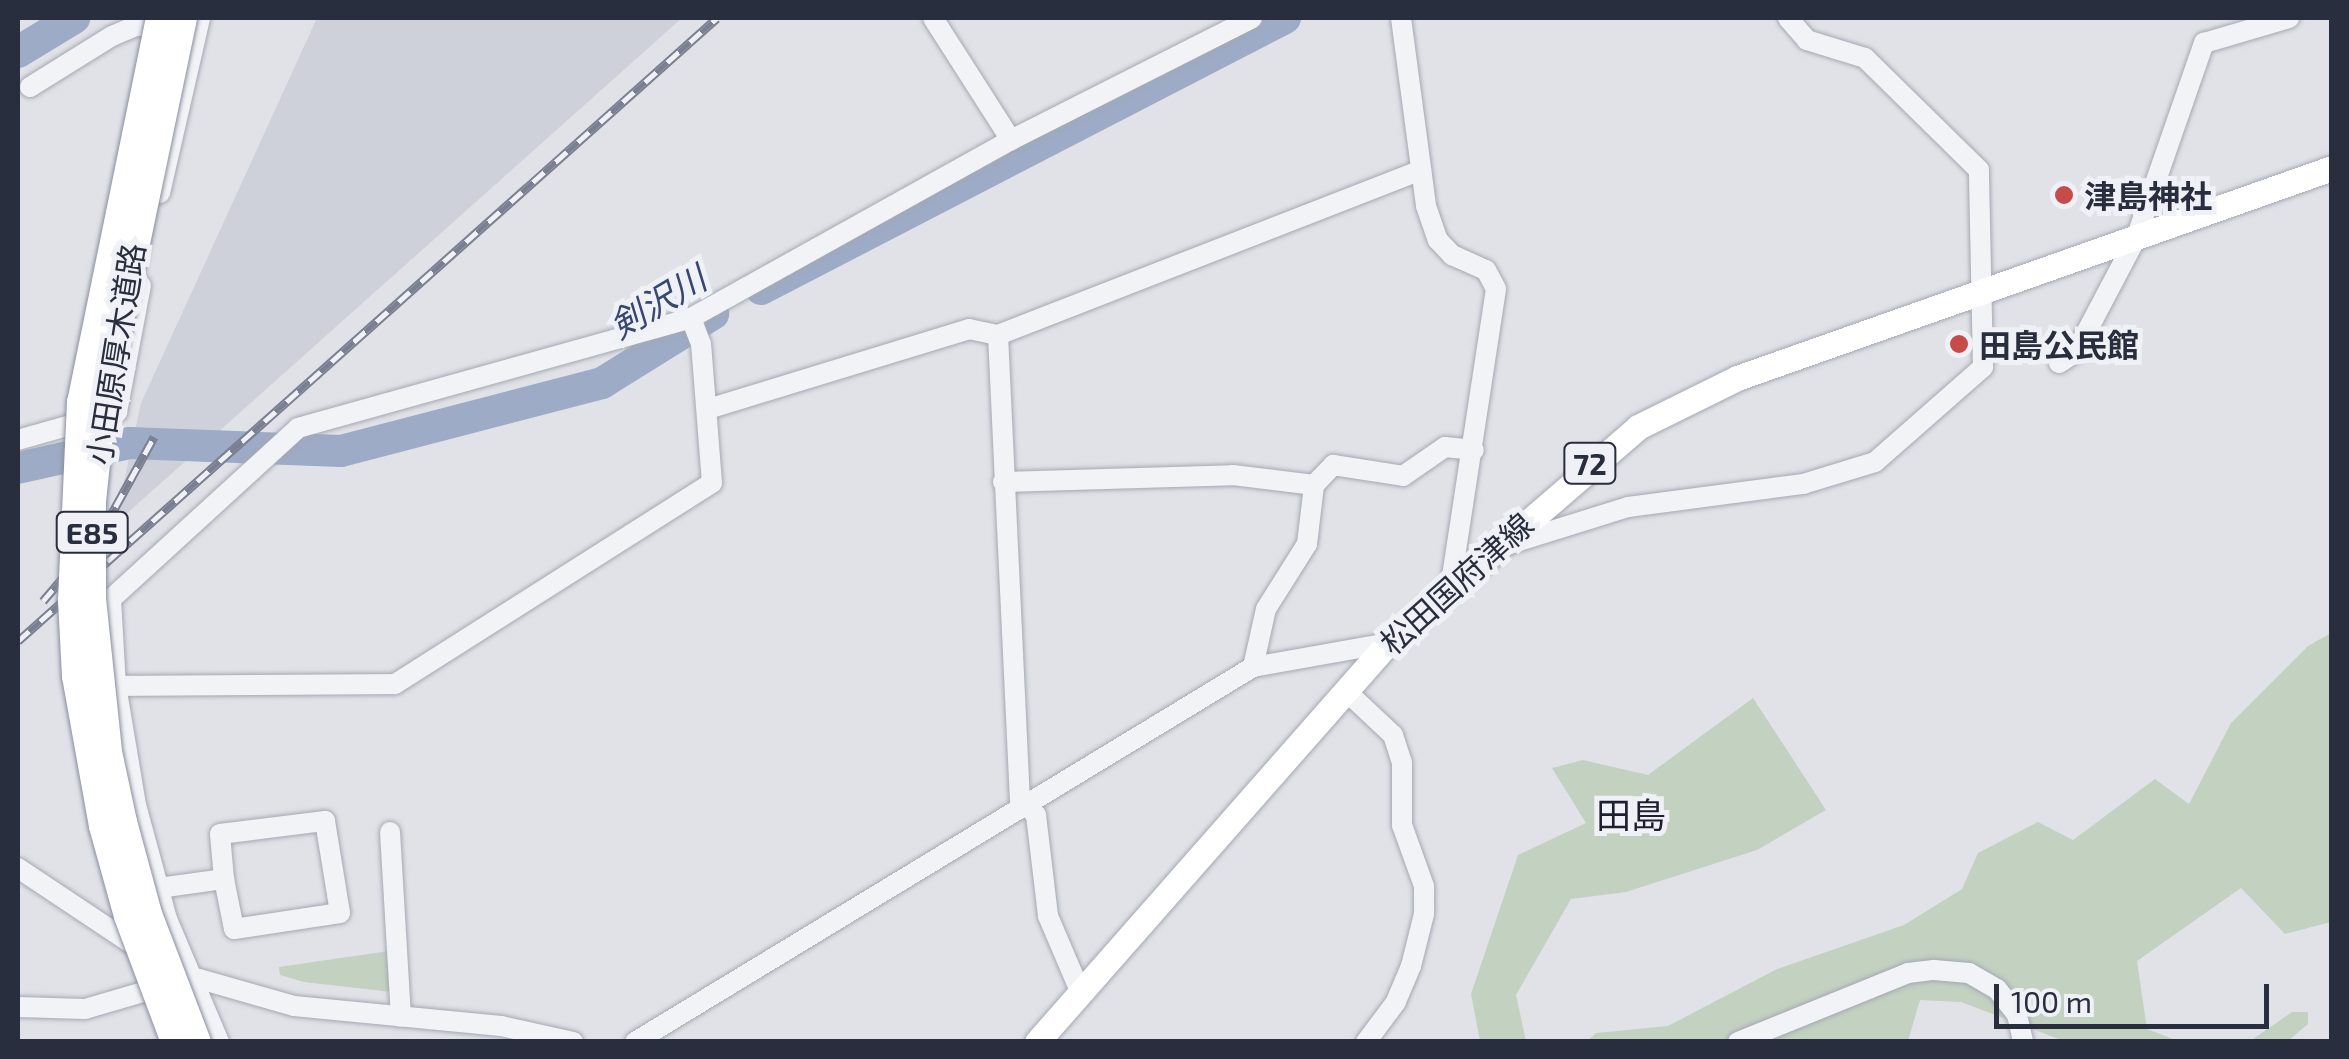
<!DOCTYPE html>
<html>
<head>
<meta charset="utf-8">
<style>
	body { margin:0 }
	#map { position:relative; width:2349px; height:1059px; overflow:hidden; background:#e0e2e8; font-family:"Exo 2","Noto Sans JP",sans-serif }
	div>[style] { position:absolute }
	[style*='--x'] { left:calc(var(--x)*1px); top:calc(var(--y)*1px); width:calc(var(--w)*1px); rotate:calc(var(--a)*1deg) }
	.built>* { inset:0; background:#ced1da }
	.green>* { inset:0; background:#c3d1c1 }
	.river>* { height:32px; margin:-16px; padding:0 16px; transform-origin:16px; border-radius:16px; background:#9dabc6 }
	.roads { filter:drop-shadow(0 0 2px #a5a8b2) drop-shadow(0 0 2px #a5a8b2) }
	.minor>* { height:20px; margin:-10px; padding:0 10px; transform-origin:10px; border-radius:10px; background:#f2f3f7 }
	.major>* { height:25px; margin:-12.5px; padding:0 12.5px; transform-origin:12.5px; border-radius:12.5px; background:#fff }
	.rail>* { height:9px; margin-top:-4.5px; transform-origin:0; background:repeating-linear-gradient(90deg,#eff1f6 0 15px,#7a7f91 0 30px); box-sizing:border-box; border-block:2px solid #7a7f91 }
	.bridges { filter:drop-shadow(0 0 2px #888d9e) drop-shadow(0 0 2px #888d9e) }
	.highway-bridge>* { height:28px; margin:-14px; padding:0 14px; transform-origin:14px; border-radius:14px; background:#fff }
	.dots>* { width:28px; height:28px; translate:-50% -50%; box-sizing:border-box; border:5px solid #eff1f6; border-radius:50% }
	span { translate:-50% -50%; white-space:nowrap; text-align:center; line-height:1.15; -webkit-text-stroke:10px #eff1f6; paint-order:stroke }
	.shield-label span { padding:2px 8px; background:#eff1f6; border:2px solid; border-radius:8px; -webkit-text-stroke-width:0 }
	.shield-label { font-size:30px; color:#292e3e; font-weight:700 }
	.poi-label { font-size:32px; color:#292e3e; font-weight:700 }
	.left { translate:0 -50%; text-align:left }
	.street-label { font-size:32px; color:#292e3e }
	.water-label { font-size:35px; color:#364770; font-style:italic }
	.neighbourhood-label { font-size:35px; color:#1c1f2f }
	.frame { position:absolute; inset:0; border:20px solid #292e3e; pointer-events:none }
	.scale { position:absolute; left:1994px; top:984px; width:275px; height:45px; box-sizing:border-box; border:5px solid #292e3e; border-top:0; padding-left:12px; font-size:30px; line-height:35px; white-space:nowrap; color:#292e3e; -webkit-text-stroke:8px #eff1f6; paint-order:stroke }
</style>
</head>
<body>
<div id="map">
	<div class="built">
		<div style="clip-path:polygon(317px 18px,682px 18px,115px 524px,141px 403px)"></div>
	</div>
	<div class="green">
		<div style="clip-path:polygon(2331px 633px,2331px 922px,2285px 934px,2241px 888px,2137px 961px,2147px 1029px,2178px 1041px,2064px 1041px,1961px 1002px,1920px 1000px,1908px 1041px,1586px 1042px,1596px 1033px,1668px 1026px,1777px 969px,1904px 925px,1962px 889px,1978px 853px,2038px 822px,2073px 840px,2155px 779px,2189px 804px,2231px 723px,2308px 646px)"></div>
		<div style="clip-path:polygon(1753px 698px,1826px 810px,1757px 850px,1626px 892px,1571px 899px,1516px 995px,1526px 1041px,1480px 1041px,1471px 994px,1518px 855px,1586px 823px,1552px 768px,1583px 760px,1648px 775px)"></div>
		<div style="clip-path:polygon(389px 951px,392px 992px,304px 982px,280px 975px,279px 967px)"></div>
		<div style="clip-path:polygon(2292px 1012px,2308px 1012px,2308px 1024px,2288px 1041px,2250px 1041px)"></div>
	</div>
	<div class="river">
		<div style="--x:18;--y:52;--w:66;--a:-31.3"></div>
		<div style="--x:761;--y:289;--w:590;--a:-27.35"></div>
		<div style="--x:18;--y:468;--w:115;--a:-12.6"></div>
		<div style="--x:130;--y:443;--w:211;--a:2.2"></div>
		<div style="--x:341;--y:451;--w:270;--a:-14.6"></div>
		<div style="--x:602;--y:383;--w:131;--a:-31.9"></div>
	</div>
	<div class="roads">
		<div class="minor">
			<div style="--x:933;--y:18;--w:145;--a:57.4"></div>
			<div style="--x:1401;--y:18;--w:190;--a:82.4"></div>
			<div style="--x:1426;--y:206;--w:36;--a:71"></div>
			<div style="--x:1438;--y:240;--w:21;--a:47"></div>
			<div style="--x:1452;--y:255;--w:37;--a:24"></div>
			<div style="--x:1486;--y:270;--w:21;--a:62"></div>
			<div style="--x:1496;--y:289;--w:304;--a:98.7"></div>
			<div style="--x:30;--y:87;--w:97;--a:-31.9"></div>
			<div style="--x:112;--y:36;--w:25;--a:-23"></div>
			<div style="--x:135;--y:26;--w:35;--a:0"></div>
			<div style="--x:160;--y:193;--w:180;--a:-77.1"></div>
			<div style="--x:998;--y:335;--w:465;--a:87.3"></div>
			<div style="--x:1020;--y:799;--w:23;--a:45"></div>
			<div style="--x:1036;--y:815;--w:102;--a:83.2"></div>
			<div style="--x:1048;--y:916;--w:82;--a:66.9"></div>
			<div style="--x:2059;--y:363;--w:20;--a:-33"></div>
			<div style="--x:2076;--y:352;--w:129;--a:-62.2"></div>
			<div style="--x:2136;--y:238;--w:207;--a:-70.8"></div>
			<div style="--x:2204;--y:43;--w:89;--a:-16.4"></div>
			<div style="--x:708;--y:409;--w:273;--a:-17"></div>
			<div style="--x:969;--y:329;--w:30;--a:12"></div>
			<div style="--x:998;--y:335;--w:454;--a:-21.3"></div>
			<div style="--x:18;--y:440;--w:103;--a:-15.8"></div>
			<div style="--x:117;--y:412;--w:129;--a:-79.3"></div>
			<div style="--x:1003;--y:482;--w:230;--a:-1.7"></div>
			<div style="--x:1233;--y:475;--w:82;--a:7"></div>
			<div style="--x:1314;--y:485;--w:28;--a:-46"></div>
			<div style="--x:1333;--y:465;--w:71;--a:8.9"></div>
			<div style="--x:1403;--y:476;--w:51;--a:-34.6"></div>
			<div style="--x:1445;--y:447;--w:29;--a:6"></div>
			<div style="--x:1503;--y:546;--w:131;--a:-17.3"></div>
			<div style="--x:1628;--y:507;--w:177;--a:-7.5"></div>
			<div style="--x:1803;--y:484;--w:75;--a:-17"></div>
			<div style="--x:1875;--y:462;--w:144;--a:-41.3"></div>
			<div style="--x:1983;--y:367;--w:197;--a:-91.2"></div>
			<div style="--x:1979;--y:170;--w:160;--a:-135.5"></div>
			<div style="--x:1865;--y:58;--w:61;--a:-162.8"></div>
			<div style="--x:1807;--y:40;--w:29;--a:-131"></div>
			<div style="--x:1253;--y:667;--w:59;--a:-77.4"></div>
			<div style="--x:1266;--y:609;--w:77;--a:-57.8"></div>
			<div style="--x:1307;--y:544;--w:59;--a:-83.2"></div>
			<div style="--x:116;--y:686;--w:279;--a:-0.4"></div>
			<div style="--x:395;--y:684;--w:375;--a:-32.4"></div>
			<div style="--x:712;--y:483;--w:139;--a:-94.5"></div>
			<div style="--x:701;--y:344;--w:28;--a:-111"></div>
			<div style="--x:1345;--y:690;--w:66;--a:43.2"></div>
			<div style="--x:1393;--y:735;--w:28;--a:72"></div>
			<div style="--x:1402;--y:762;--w:63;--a:90"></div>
			<div style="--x:1402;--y:825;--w:65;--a:70.2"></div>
			<div style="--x:1424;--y:886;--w:28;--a:90"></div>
			<div style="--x:1424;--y:914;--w:54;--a:104"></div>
			<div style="--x:1411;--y:966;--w:39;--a:113"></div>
			<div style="--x:1396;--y:1002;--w:50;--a:126.9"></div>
			<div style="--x:390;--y:832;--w:185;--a:86.6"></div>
			<div style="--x:18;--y:868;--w:151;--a:33.7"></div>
			<div style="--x:159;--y:888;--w:66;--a:-7.9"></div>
			<div style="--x:224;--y:879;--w:45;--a:-95.1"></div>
			<div style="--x:220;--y:834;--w:106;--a:-7.1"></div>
			<div style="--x:325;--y:821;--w:93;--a:80.7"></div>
			<div style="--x:340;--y:913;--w:107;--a:171.4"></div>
			<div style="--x:234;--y:929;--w:51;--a:-101.3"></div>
			<div style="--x:182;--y:974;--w:116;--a:15.9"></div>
			<div style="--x:294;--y:1006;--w:208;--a:5.5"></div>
			<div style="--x:501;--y:1026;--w:74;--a:12.5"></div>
			<div style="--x:18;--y:1007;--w:67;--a:1.7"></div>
			<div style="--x:85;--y:1009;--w:85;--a:-16.3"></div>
			<div style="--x:219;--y:1042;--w:134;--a:-112.9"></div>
			<div style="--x:167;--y:919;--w:118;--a:-105.2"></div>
			<div style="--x:136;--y:805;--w:121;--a:-99.5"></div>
			<div style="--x:116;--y:686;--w:87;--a:-93.3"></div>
			<div style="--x:111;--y:599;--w:253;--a:-42.4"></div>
			<div style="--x:298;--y:428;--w:408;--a:-15.6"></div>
			<div style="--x:691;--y:318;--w:366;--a:-29.1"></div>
			<div style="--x:1011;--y:140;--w:270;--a:-26.8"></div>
			<div style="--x:635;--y:1042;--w:723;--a:-31.25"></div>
			<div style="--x:1253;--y:667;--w:137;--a:-10.1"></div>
			<div style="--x:1738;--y:1042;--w:183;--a:-22.1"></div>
			<div style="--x:1908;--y:973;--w:26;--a:-7"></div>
			<div style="--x:1934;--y:970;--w:35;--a:5"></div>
			<div style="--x:1969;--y:973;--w:32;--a:30"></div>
			<div style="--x:1997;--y:989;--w:33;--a:52"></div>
			<div style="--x:2017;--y:1015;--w:28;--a:77"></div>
		</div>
		<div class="major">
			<div style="--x:1037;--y:1042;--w:531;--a:-48.66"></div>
			<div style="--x:1388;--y:643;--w:330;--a:-40.8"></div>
			<div style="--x:1638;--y:427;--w:110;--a:-26.3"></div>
			<div style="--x:1737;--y:378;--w:631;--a:-19.44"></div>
		</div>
	</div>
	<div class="rail">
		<div style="--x:43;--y:601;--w:89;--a:-49.5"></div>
		<div style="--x:101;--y:533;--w:110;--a:-61.1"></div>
		<div style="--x:18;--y:641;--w:936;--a:-41.71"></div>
	</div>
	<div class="bridges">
		<div class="highway-bridge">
			<div style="--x:160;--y:18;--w:392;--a:101.6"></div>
			<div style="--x:81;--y:402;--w:198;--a:92.6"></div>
			<div style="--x:72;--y:600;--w:76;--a:87"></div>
			<div style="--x:76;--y:676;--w:152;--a:79.8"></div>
			<div style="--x:103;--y:826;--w:93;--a:74.5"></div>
			<div style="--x:128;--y:916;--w:134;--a:69.5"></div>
			<div style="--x:183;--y:18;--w:395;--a:101.8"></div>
			<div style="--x:102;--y:405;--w:97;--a:95.9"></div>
			<div style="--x:92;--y:501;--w:98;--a:90"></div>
			<div style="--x:92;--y:599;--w:154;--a:84"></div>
			<div style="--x:108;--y:752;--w:72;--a:77.9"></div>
			<div style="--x:123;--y:822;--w:95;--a:74.8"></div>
			<div style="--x:148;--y:914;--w:137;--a:69.1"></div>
		</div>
	</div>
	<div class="dots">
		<div style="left:2064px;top:195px;background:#c64c4c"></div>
		<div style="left:1959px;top:344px;background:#c64c4c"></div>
	</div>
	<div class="shield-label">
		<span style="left:1590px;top:463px">72</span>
		<span style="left:92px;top:532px">E85</span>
	</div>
	<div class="poi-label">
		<span class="left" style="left:2084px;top:195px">津島神社</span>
		<span class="left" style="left:1979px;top:344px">田島公民館</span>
	</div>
	<div class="street-label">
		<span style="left:115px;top:354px;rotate:-81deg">小田原厚木道路</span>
		<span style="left:1456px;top:583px;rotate:-42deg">松田国府津線</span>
	</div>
	<div class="water-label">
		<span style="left:657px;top:301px;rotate:-31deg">剣沢川</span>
	</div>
	<div class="neighbourhood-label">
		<span style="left:1631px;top:814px">田島</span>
	</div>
	<div class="frame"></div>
	<div class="scale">100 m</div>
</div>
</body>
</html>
